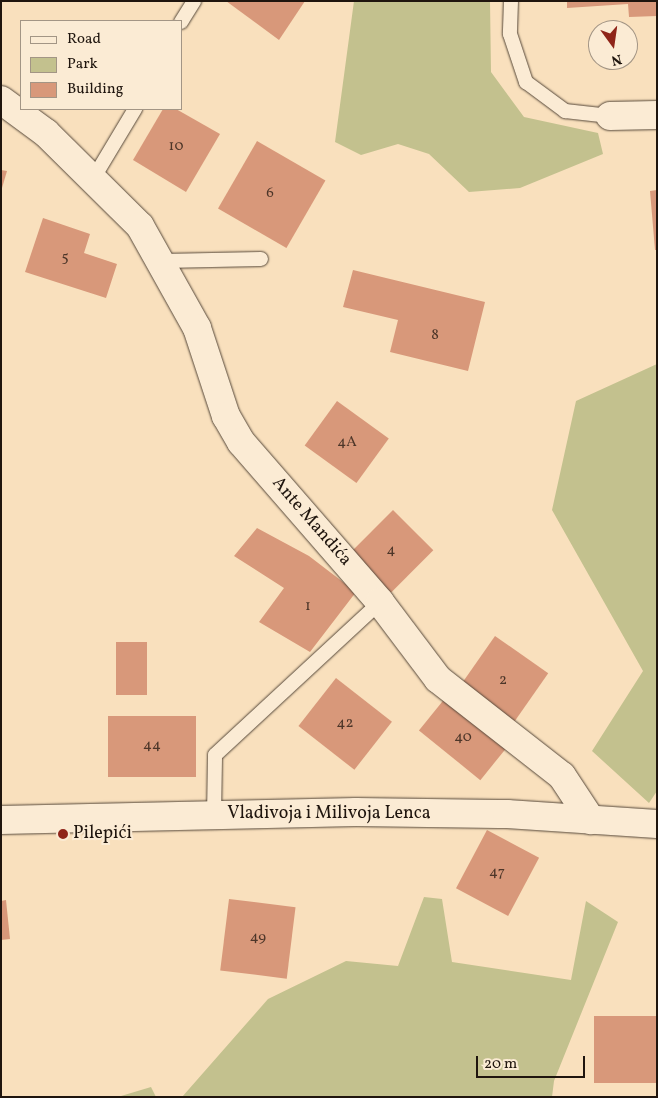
<!DOCTYPE html>
<html>
<head>
<meta charset="utf-8">
<style>
	body { margin:0 }
	#map { position:relative; width:658px; height:1098px; overflow:hidden; background:#f9e0bd; font-family:Vollkorn,serif }
	div>[style] { position:absolute }
	[style*='--x'] { left:calc(var(--x)*1px); top:calc(var(--y)*1px); width:calc(var(--w)*1px); rotate:calc(var(--a)*1deg) }
	.green>* { inset:0; background:#c3c18e }
	.building>* { inset:0; background:#d8987a; transform-origin:0 0 }
	.roads { filter:drop-shadow(0 0 1px #56483a) drop-shadow(0 0 1px #56483a) }
	.service>* { height:14px; margin:-7px; padding:0 7px; transform-origin:7px; border-radius:7px; background:#fbebd4 }
	.minor>* { height:28px; margin:-14px; padding:0 14px; transform-origin:14px; border-radius:14px; background:#fbebd4 }
	.tertiary>* { height:28px; margin:-14px; padding:0 14px; transform-origin:14px; border-radius:14px; background:#fbebd4 }
	.dots>* { width:14px; height:14px; translate:-50% -50%; box-sizing:border-box; border:2px solid #fbebd4; border-radius:50% }
	span { translate:-50% -50%; white-space:nowrap; text-align:center; line-height:1.15; -webkit-text-stroke:4px #fbebd4; paint-order:stroke }
	.number-label { font-size:15px; color:#4d3629 }
	.number-label span { -webkit-text-stroke-width:0 }
	.street-label { font-size:18px; color:#1f150e }
	.poi-label { font-size:18px; color:#1f150e }
	.left { translate:0 -50%; text-align:left }
	.frame { position:absolute; inset:0; border:2px solid #1f150e; pointer-events:none }
	.legend { position:absolute; left:20px; top:20px; width:162px; height:90px; box-sizing:border-box; background:#fbebd4; border:1px solid #a39585; margin:0; padding:6px 9px; list-style:none; font-size:15px; color:#1f150e }
	.legend li { display:flex; align-items:center; gap:10px; height:25px }
	.legend b { width:25px; border:1px solid #a39585 }
	.north { position:absolute; left:588px; top:20px; width:50px; height:50px; box-sizing:border-box; background:#fbebd4; border:1px solid #a39585; border-radius:50%; rotate:166deg; font-size:14px; font-weight:700; line-height:20px; text-align:center; color:#1f150e }
	.north::after { content:''; display:block; margin:auto; width:18px; height:22px; background:#8f2418; clip-path:polygon(50% 0,100% 100%,50% 72%,0 100%) }
	.scale { position:absolute; left:476px; top:1056px; width:109px; height:22px; box-sizing:border-box; border:2px solid #1f150e; border-top:0; padding-left:6px; font-size:15px; line-height:18px; white-space:nowrap; color:#1f150e; -webkit-text-stroke:4px #fbebd4; paint-order:stroke }
</style>
</head>
<body>
<div id="map">
	<div class="green">
		<div style="clip-path:polygon(354px 1px,490px 1px,491px 72px,524px 117px,598px 133px,603px 154px,520px 188px,469px 192px,429px 154px,398px 144px,361px 155px,335px 142px)"></div>
		<div style="clip-path:polygon(657px 364px,657px 791px,649px 803px,592px 751px,643px 671px,552px 510px,576px 401px)"></div>
		<div style="clip-path:polygon(424px 897px,442px 899px,452px 962px,571px 980px,586px 901px,618px 922px,554px 1081px,552px 1097px,182px 1097px,268px 999px,346px 961px,398px 966px)"></div>
		<div style="clip-path:polygon(151px 1087px,156px 1097px,121px 1097px,121px 1096px)"></div>
	</div>
	<div class="building">
		<div style="clip-path:polygon(226px 1px,305px 1px,279px 40px)"></div>
		<div style="clip-path:polygon(567px 1px,657px 1px,657px 16px,629px 17px,628px 4px,567px 8px)"></div>
		<div style="clip-path:polygon(163px 109px,176px 109px,220px 134px,186px 192px,133px 160px)"></div>
		<div style="left:257px;top:141px;width:79px;height:78px;rotate:30deg"></div>
		<div style="clip-path:polygon(1px 170px,7px 171px,2px 188px,1px 188px)"></div>
		<div style="clip-path:polygon(657px 190px,657px 250px,655px 250px,650px 191px)"></div>
		<div style="clip-path:polygon(43px 218px,90px 234px,84px 253px,117px 264px,106px 298px,25px 272px)"></div>
		<div style="clip-path:polygon(353px 270px,485px 302px,468px 371px,390px 352px,398px 320px,343px 307px)"></div>
		<div style="left:337px;top:401px;width:64px;height:55px;rotate:36deg"></div>
		<div style="left:393px;top:510px;width:57px;height:60px;rotate:45deg"></div>
		<div style="clip-path:polygon(257px 528px,309px 556px,356px 592px,310px 652px,259px 622px,284px 588px,234px 556px)"></div>
		<div style="left:495px;top:636px;width:65px;height:64px;rotate:35deg"></div>
		<div style="left:116px;top:642px;width:31px;height:53px"></div>
		<div style="left:336px;top:678px;width:71px;height:61px;rotate:38deg"></div>
		<div style="left:446px;top:697px;width:79px;height:43px;rotate:39deg"></div>
		<div style="left:108px;top:716px;width:88px;height:61px"></div>
		<div style="left:487px;top:830px;width:59px;height:66px;rotate:28deg"></div>
		<div style="left:229px;top:899px;width:67px;height:72px;rotate:7deg"></div>
		<div style="clip-path:polygon(6px 900px,10px 939px,1px 940px,1px 901px)"></div>
		<div style="left:657px;top:1016px;width:67px;height:63px;rotate:90deg"></div>
	</div>
	<div class="roads">
		<div class="service">
			<div style="--x:511;--y:1;--w:33;--a:92"></div>
			<div style="--x:510;--y:34;--w:51;--a:71.6"></div>
			<div style="--x:526;--y:82;--w:49;--a:36.6"></div>
			<div style="--x:565;--y:111;--w:45;--a:6.3"></div>
			<div style="--x:181;--y:22;--w:25;--a:-58"></div>
			<div style="--x:93;--y:179;--w:82;--a:-59"></div>
			<div style="--x:163;--y:261;--w:98;--a:-1.2"></div>
			<div style="--x:214;--y:815;--w:60;--a:-89"></div>
			<div style="--x:215;--y:755;--w:225;--a:-42.8"></div>
		</div>
		<div class="minor">
			<div style="--x:1;--y:100;--w:56;--a:36.3"></div>
			<div style="--x:46;--y:133;--w:132;--a:44.7"></div>
			<div style="--x:140;--y:226;--w:117;--a:60.8"></div>
			<div style="--x:197;--y:328;--w:93;--a:71.8"></div>
			<div style="--x:226;--y:416;--w:30;--a:60"></div>
			<div style="--x:241;--y:442;--w:212;--a:49"></div>
			<div style="--x:380;--y:602;--w:96;--a:53"></div>
			<div style="--x:438;--y:679;--w:157;--a:38"></div>
			<div style="--x:562;--y:776;--w:53;--a:56.6"></div>
			<div style="--x:610;--y:116;--w:47;--a:-1.2"></div>
		</div>
		<div class="tertiary">
			<div style="--x:1;--y:820;--w:355;--a:-1.3"></div>
			<div style="--x:356;--y:812;--w:151;--a:0.8"></div>
			<div style="--x:507;--y:814;--w:150;--a:3.8"></div>
		</div>
	</div>
	<div class="dots">
		<div style="left:63px;top:834px;background:#8f2418"></div>
	</div>
	<div class="number-label">
		<span style="left:176px;top:147px">10</span>
		<span style="left:270px;top:194px">6</span>
		<span style="left:65px;top:258px">5</span>
		<span style="left:435px;top:336px">8</span>
		<span style="left:347px;top:443px">4A</span>
		<span style="left:391px;top:551px">4</span>
		<span style="left:308px;top:607px">1</span>
		<span style="left:503px;top:681px">2</span>
		<span style="left:345px;top:724px">42</span>
		<span style="left:463px;top:738px">40</span>
		<span style="left:152px;top:746px">44</span>
		<span style="left:497px;top:873px">47</span>
		<span style="left:258px;top:938px">49</span>
	</div>
	<div class="street-label">
		<span style="left:311px;top:522px;rotate:49deg">Ante Mandića</span>
		<span style="left:329px;top:814px">Vladivoja i Milivoja Lenca</span>
	</div>
	<div class="poi-label">
		<span class="left" style="left:73px;top:834px">Pilepići</span>
	</div>
	<div class="frame"></div>
	<ul class="legend">
	<li><b style="height:6px;background:#fbebd4"></b>Road</li>
	<li><b style="height:14px;background:#c3c18e"></b>Park</li>
	<li><b style="height:14px;background:#d8987a"></b>Building</li>
	</ul>
	<div class="north">N</div>
	<div class="scale">20 m</div>
</div>
</body>
</html>
